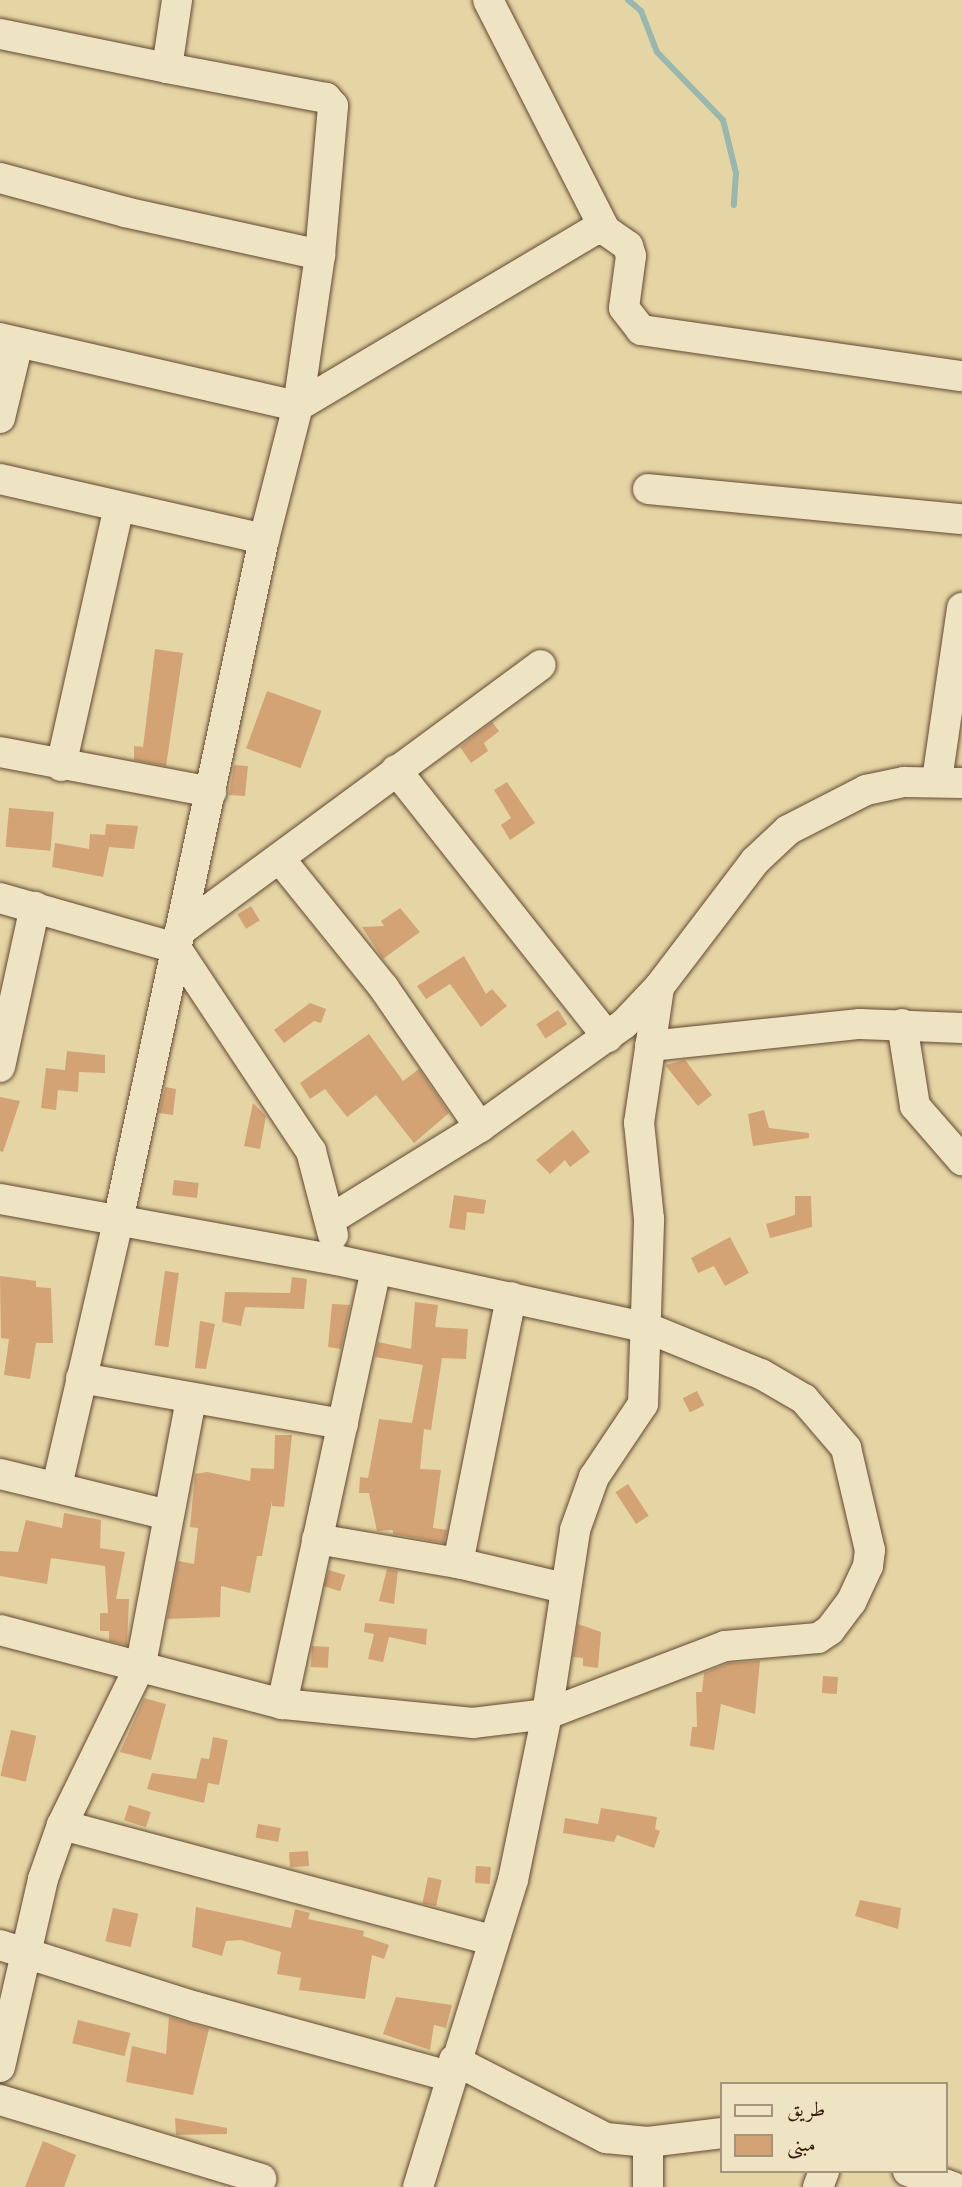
<!DOCTYPE html>
<html>
<head>
<meta charset="utf-8">
<style>
	body { margin:0 }
	#map { position:relative; width:962px; height:2187px; overflow:hidden; background:#e5d5a4; font-family:"Libre Bodoni",Amiri,serif }
	div>[style] { position:absolute }
	[style*='--x'] { left:calc(var(--x)*1px); top:calc(var(--y)*1px); width:calc(var(--w)*1px); rotate:calc(var(--a)*1deg) }
	.stream>* { height:6px; margin:-3px; padding:0 3px; transform-origin:3px; border-radius:3px; background:#98b7af }
	.building>* { inset:0; background:#d3a375; transform-origin:0 0 }
	.roads { filter:drop-shadow(0 0 2px #634933) drop-shadow(0 0 2px #634933) }
	.minor>* { height:30px; margin:-15px; padding:0 15px; transform-origin:15px; border-radius:15px; background:#eee4c4 }
	span { translate:-50% -50%; white-space:nowrap; text-align:center; line-height:1.15; -webkit-text-stroke:5px #eee4c4; paint-order:stroke }
	.legend { position:absolute; left:720px; top:2082px; width:228px; height:91px; box-sizing:border-box; background:#eee4c4; border:2px solid #a5937b; margin:0; padding:9px 12px; list-style:none; font-size:21px; color:#381a0d }
	.legend li { display:flex; align-items:center; gap:14px; height:35px }
	.legend b { width:35px; border:2px solid #a5937b }
</style>
</head>
<body>
<div id="map">
	<div class="stream">
		<div style="--x:628;--y:0;--w:17;--a:40"></div>
		<div style="--x:641;--y:11;--w:44;--a:68.7"></div>
		<div style="--x:657;--y:52;--w:95;--a:45.9"></div>
		<div style="--x:723;--y:120;--w:55;--a:76.2"></div>
		<div style="--x:736;--y:173;--w:32;--a:94"></div>
	</div>
	<div class="building">
		<div style="clip-path:polygon(155px 649px,183px 653px,166px 766px,134px 760px,134px 746px,143px 747px)"></div>
		<div style="left:267px;top:691px;width:58px;height:61px;rotate:20deg"></div>
		<div style="clip-path:polygon(492px 722px,499px 731px,484px 743px,488px 751px,471px 763px,460px 747px)"></div>
		<div style="clip-path:polygon(234px 765px,248px 766px,245px 796px,229px 795px)"></div>
		<div style="clip-path:polygon(507px 782px,535px 823px,510px 840px,501px 825px,511px 818px,494px 790px)"></div>
		<div style="left:9px;top:808px;width:45px;height:39px;rotate:5deg"></div>
		<div style="clip-path:polygon(106px 824px,138px 826px,134px 849px,109px 847px,103px 877px,52px 867px,55px 843px,89px 849px,90px 834px,105px 835px)"></div>
		<div style="left:251px;top:906px;width:17px;height:16px;rotate:59deg"></div>
		<div style="clip-path:polygon(400px 908px,420px 932px,383px 959px,362px 927px,384px 926px,381px 921px)"></div>
		<div style="clip-path:polygon(464px 956px,486px 994px,492px 989px,507px 1006px,481px 1027px,450px 984px,426px 999px,417px 986px)"></div>
		<div style="clip-path:polygon(310px 1003px,326px 1009px,321px 1023px,314px 1021px,284px 1043px,274px 1030px)"></div>
		<div style="left:558px;top:1010px;width:17px;height:26px;rotate:57deg"></div>
		<div style="clip-path:polygon(369px 1034px,403px 1081px,419px 1069px,449px 1113px,414px 1143px,376px 1095px,347px 1117px,325px 1089px,310px 1099px,300px 1083px)"></div>
		<div style="clip-path:polygon(67px 1051px,105px 1055px,105px 1073px,79px 1072px,78px 1092px,58px 1090px,56px 1110px,41px 1108px,46px 1068px,65px 1070px)"></div>
		<div style="clip-path:polygon(685px 1060px,712px 1095px,698px 1106px,665px 1065px)"></div>
		<div style="clip-path:polygon(165px 1087px,176px 1089px,173px 1115px,159px 1113px)"></div>
		<div style="clip-path:polygon(0 1097px,20px 1101px,3px 1152px,0 1151px)"></div>
		<div style="clip-path:polygon(253px 1103px,266px 1116px,260px 1149px,244px 1146px)"></div>
		<div style="clip-path:polygon(764px 1110px,769px 1128px,809px 1133px,809px 1138px,753px 1146px,748px 1114px)"></div>
		<div style="clip-path:polygon(573px 1130px,590px 1152px,570px 1167px,565px 1160px,550px 1174px,536px 1160px)"></div>
		<div style="left:174px;top:1180px;width:25px;height:15px;rotate:7deg"></div>
		<div style="clip-path:polygon(454px 1195px,486px 1200px,484px 1214px,467px 1212px,465px 1230px,449px 1228px)"></div>
		<div style="clip-path:polygon(795px 1196px,811px 1196px,812px 1227px,770px 1238px,766px 1224px,795px 1215px)"></div>
		<div style="clip-path:polygon(730px 1237px,749px 1273px,725px 1286px,714px 1266px,698px 1273px,691px 1258px)"></div>
		<div style="left:165px;top:1271px;width:14px;height:75px;rotate:8deg"></div>
		<div style="clip-path:polygon(0 1276px,36px 1281px,36px 1287px,51px 1288px,53px 1343px,36px 1343px,30px 1379px,4px 1375px,9px 1339px,1px 1338px)"></div>
		<div style="clip-path:polygon(292px 1277px,307px 1279px,304px 1309px,245px 1307px,241px 1326px,222px 1322px,225px 1292px,290px 1293px)"></div>
		<div style="clip-path:polygon(415px 1302px,438px 1305px,435px 1327px,468px 1329px,466px 1359px,442px 1358px,431px 1430px,424px 1429px,420px 1469px,441px 1470px,433px 1528px,447px 1530px,444px 1543px,393px 1534px,393px 1530px,377px 1531px,369px 1493px,359px 1493px,360px 1477px,368px 1478px,379px 1419px,412px 1423px,423px 1365px,375px 1357px,378px 1342px,411px 1349px)"></div>
		<div style="clip-path:polygon(332px 1304px,350px 1305px,341px 1349px,328px 1347px)"></div>
		<div style="clip-path:polygon(200px 1321px,215px 1324px,206px 1369px,195px 1368px)"></div>
		<div style="left:697px;top:1391px;width:16px;height:16px;rotate:63deg"></div>
		<div style="clip-path:polygon(275px 1435px,292px 1435px,284px 1507px,272px 1506px,272px 1501px,262px 1556px,257px 1556px,250px 1593px,221px 1586px,220px 1617px,167px 1619px,178px 1561px,194px 1564px,198px 1528px,190px 1527px,195px 1474px,207px 1472px,250px 1481px,251px 1468px,274px 1469px)"></div>
		<div style="left:628px;top:1484px;width:38px;height:15px;rotate:57deg"></div>
		<div style="clip-path:polygon(64px 1513px,101px 1520px,100px 1548px,125px 1552px,116px 1599px,129px 1599px,127px 1645px,109px 1641px,109px 1631px,100px 1631px,100px 1613px,108px 1613px,105px 1566px,51px 1558px,47px 1584px,0 1576px,0 1551px,18px 1552px,26px 1520px,62px 1528px)"></div>
		<div style="clip-path:polygon(387px 1569px,398px 1571px,394px 1604px,379px 1601px)"></div>
		<div style="left:329px;top:1570px;width:17px;height:17px;rotate:17deg"></div>
		<div style="clip-path:polygon(365px 1623px,427px 1629px,426px 1645px,389px 1637px,383px 1662px,368px 1659px,374px 1634px,364px 1632px)"></div>
		<div style="clip-path:polygon(578px 1624px,601px 1632px,598px 1668px,583px 1666px,583px 1658px,573px 1657px)"></div>
		<div style="left:312px;top:1646px;width:17px;height:21px;rotate:3deg"></div>
		<div style="clip-path:polygon(760px 1661px,755px 1714px,721px 1704px,714px 1750px,690px 1746px,692px 1727px,697px 1727px,696px 1692px,702px 1692px,704px 1673px,729px 1663px)"></div>
		<div style="left:823px;top:1676px;width:15px;height:17px;rotate:4deg"></div>
		<div style="clip-path:polygon(144px 1698px,166px 1704px,151px 1760px,120px 1752px)"></div>
		<div style="left:11px;top:1730px;width:26px;height:47px;rotate:13deg"></div>
		<div style="clip-path:polygon(213px 1737px,228px 1740px,219px 1785px,208px 1783px,204px 1803px,147px 1789px,152px 1773px,196px 1779px,201px 1758px,209px 1759px)"></div>
		<div style="left:129px;top:1805px;width:23px;height:16px;rotate:18deg"></div>
		<div style="clip-path:polygon(601px 1808px,657px 1817px,655px 1829px,660px 1831px,654px 1848px,617px 1835px,614px 1842px,563px 1833px,565px 1818px,598px 1824px)"></div>
		<div style="left:258px;top:1824px;width:23px;height:14px;rotate:10deg"></div>
		<div style="left:308px;top:1851px;width:15px;height:19px;rotate:86deg"></div>
		<div style="left:476px;top:1866px;width:15px;height:17px;rotate:4deg"></div>
		<div style="left:428px;top:1877px;width:14px;height:27px;rotate:12deg"></div>
		<div style="clip-path:polygon(860px 1900px,901px 1908px,898px 1929px,855px 1916px)"></div>
		<div style="clip-path:polygon(196px 1907px,291px 1928px,295px 1909px,310px 1913px,308px 1919px,364px 1931px,363px 1936px,389px 1945px,384px 1959px,372px 1955px,365px 1999px,299px 1990px,301px 1978px,277px 1974px,281px 1952px,241px 1940px,226px 1941px,222px 1956px,192px 1947px)"></div>
		<div style="left:113px;top:1908px;width:26px;height:34px;rotate:13deg"></div>
		<div style="clip-path:polygon(396px 1997px,452px 2005px,446px 2028px,434px 2025px,430px 2050px,383px 2034px)"></div>
		<div style="clip-path:polygon(169px 2017px,209px 2029px,193px 2095px,126px 2082px,132px 2046px,166px 2054px)"></div>
		<div style="left:78px;top:2020px;width:54px;height:24px;rotate:14deg"></div>
		<div style="clip-path:polygon(175px 2118px,227px 2128px,227px 2134px,176px 2135px)"></div>
		<div style="clip-path:polygon(43px 2141px,76px 2155px,64px 2187px,25px 2187px)"></div>
	</div>
	<div class="roads">
		<div class="minor">
			<div style="--x:488;--y:0;--w:258;--a:63"></div>
			<div style="--x:0;--y:34;--w:170;--a:11.5"></div>
			<div style="--x:0;--y:178;--w:130;--a:15.2"></div>
			<div style="--x:125;--y:212;--w:200;--a:12.4"></div>
			<div style="--x:0;--y:338;--w:306;--a:12.9"></div>
			<div style="--x:298;--y:406;--w:344;--a:-30.7"></div>
			<div style="--x:594;--y:230;--w:11;--a:0"></div>
			<div style="--x:605;--y:230;--w:28;--a:35"></div>
			<div style="--x:628;--y:246;--w:10;--a:73"></div>
			<div style="--x:631;--y:256;--w:52;--a:97.7"></div>
			<div style="--x:624;--y:308;--w:28;--a:52"></div>
			<div style="--x:641;--y:330;--w:324;--a:8.2"></div>
			<div style="--x:0;--y:418;--w:77;--a:-76.5"></div>
			<div style="--x:0;--y:479;--w:271;--a:12.8"></div>
			<div style="--x:648;--y:489;--w:315;--a:5.5"></div>
			<div style="--x:0;--y:752;--w:215;--a:10.7"></div>
			<div style="--x:61;--y:766;--w:265;--a:-77.4"></div>
			<div style="--x:396;--y:770;--w:341;--a:51.6"></div>
			<div style="--x:937;--y:780;--w:174;--a:-81.7"></div>
			<div style="--x:280;--y:859;--w:166;--a:51.1"></div>
			<div style="--x:384;--y:988;--w:169;--a:55.4"></div>
			<div style="--x:0;--y:898;--w:183;--a:15.9"></div>
			<div style="--x:176;--y:948;--w:244;--a:56.4"></div>
			<div style="--x:311;--y:1151;--w:87;--a:75.3"></div>
			<div style="--x:180;--y:931;--w:448;--a:-36.4"></div>
			<div style="--x:902;--y:1024;--w:83;--a:81"></div>
			<div style="--x:915;--y:1106;--w:72;--a:49"></div>
			<div style="--x:650;--y:1046;--w:211;--a:-6"></div>
			<div style="--x:860;--y:1024;--w:102;--a:2.2"></div>
			<div style="--x:0;--y:1067;--w:164;--a:-77.7"></div>
			<div style="--x:0;--y:1199;--w:342;--a:10.3"></div>
			<div style="--x:337;--y:1260;--w:315;--a:12.3"></div>
			<div style="--x:645;--y:1327;--w:125;--a:22.1"></div>
			<div style="--x:761;--y:1374;--w:50;--a:30.2"></div>
			<div style="--x:804;--y:1399;--w:65;--a:49.4"></div>
			<div style="--x:846;--y:1448;--w:105;--a:76.8"></div>
			<div style="--x:870;--y:1550;--w:16;--a:97"></div>
			<div style="--x:868;--y:1566;--w:40;--a:115"></div>
			<div style="--x:851;--y:1602;--w:35;--a:127"></div>
			<div style="--x:830;--y:1630;--w:14;--a:146"></div>
			<div style="--x:818;--y:1638;--w:93;--a:175.1"></div>
			<div style="--x:725;--y:1646;--w:191;--a:159.1"></div>
			<div style="--x:547;--y:1714;--w:75;--a:173.1"></div>
			<div style="--x:473;--y:1723;--w:192;--a:-174.3"></div>
			<div style="--x:282;--y:1704;--w:292;--a:-165.3"></div>
			<div style="--x:331;--y:1219;--w:175;--a:-31.7"></div>
			<div style="--x:480;--y:1127;--w:177;--a:-35.6"></div>
			<div style="--x:624;--y:1024;--w:51;--a:-46.6"></div>
			<div style="--x:659;--y:987;--w:158;--a:-52.7"></div>
			<div style="--x:755;--y:861;--w:45;--a:-43.2"></div>
			<div style="--x:788;--y:830;--w:88;--a:-27.1"></div>
			<div style="--x:866;--y:790;--w:39;--a:-12"></div>
			<div style="--x:904;--y:782;--w:58;--a:1"></div>
			<div style="--x:81;--y:1378;--w:266;--a:10"></div>
			<div style="--x:0;--y:1474;--w:173;--a:13.7"></div>
			<div style="--x:57;--y:1486;--w:272;--a:-77"></div>
			<div style="--x:118;--y:1221;--w:697;--a:-77.92"></div>
			<div style="--x:264;--y:539;--w:137;--a:-75.7"></div>
			<div style="--x:298;--y:406;--w:153;--a:-81.7"></div>
			<div style="--x:320;--y:255;--w:150;--a:-85"></div>
			<div style="--x:333;--y:106;--w:11;--a:-131"></div>
			<div style="--x:326;--y:98;--w:162;--a:-169.3"></div>
			<div style="--x:167;--y:68;--w:69;--a:-81.6"></div>
			<div style="--x:317;--y:1539;--w:143;--a:9.7"></div>
			<div style="--x:458;--y:1563;--w:271;--a:-78.7"></div>
			<div style="--x:458;--y:1563;--w:110;--a:13.2"></div>
			<div style="--x:282;--y:1704;--w:445;--a:-77.8"></div>
			<div style="--x:62;--y:1825;--w:447;--a:15"></div>
			<div style="--x:0;--y:1945;--w:206;--a:17.6"></div>
			<div style="--x:196;--y:2007;--w:262;--a:15.3"></div>
			<div style="--x:454;--y:2060;--w:171;--a:27.2"></div>
			<div style="--x:606;--y:2138;--w:42;--a:5.4"></div>
			<div style="--x:648;--y:2142;--w:75;--a:-6.9"></div>
			<div style="--x:0;--y:2067;--w:193;--a:-77.1"></div>
			<div style="--x:43;--y:1879;--w:57;--a:-70.6"></div>
			<div style="--x:62;--y:1825;--w:179;--a:-63.9"></div>
			<div style="--x:141;--y:1664;--w:270;--a:-79.3"></div>
			<div style="--x:0;--y:2100;--w:273;--a:16.8"></div>
			<div style="--x:648;--y:2142;--w:45;--a:90"></div>
			<div style="--x:908;--y:2171;--w:48;--a:19.6"></div>
			<div style="--x:418;--y:2187;--w:321;--a:-72.8"></div>
			<div style="--x:513;--y:1880;--w:169;--a:-78.4"></div>
			<div style="--x:547;--y:1714;--w:186;--a:-81.3"></div>
			<div style="--x:575;--y:1530;--w:56;--a:-70.3"></div>
			<div style="--x:594;--y:1477;--w:88;--a:-56.1"></div>
			<div style="--x:643;--y:1404;--w:185;--a:-88.1"></div>
			<div style="--x:649;--y:1219;--w:97;--a:-95.9"></div>
			<div style="--x:639;--y:1123;--w:137;--a:-81.6"></div>
			<div style="--x:818;--y:2187;--w:17;--a:-69"></div>
		</div>
	</div>
	<ul class="legend">
	<li><b style="height:9px;background:#eee4c4"></b>طريق</li>
	<li><b style="height:19px;background:#d3a375"></b>مبنى</li>
	</ul>
</div>
</body>
</html>
